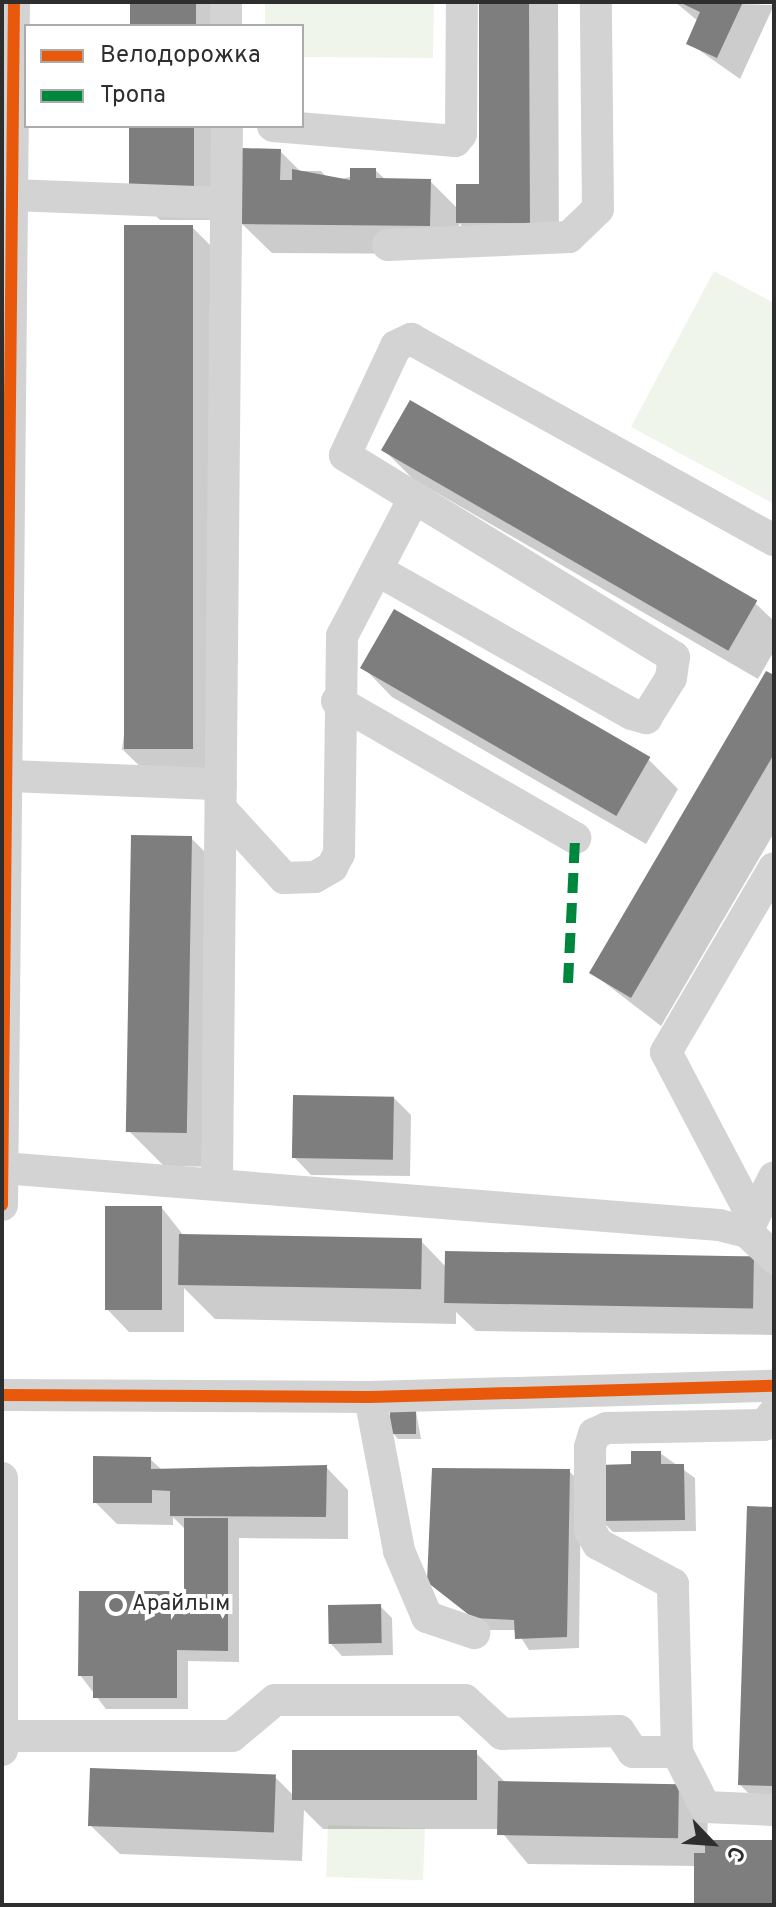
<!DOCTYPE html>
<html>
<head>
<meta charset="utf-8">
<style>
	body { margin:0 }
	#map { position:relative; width:776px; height:1907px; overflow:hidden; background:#fff; font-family:Overpass,sans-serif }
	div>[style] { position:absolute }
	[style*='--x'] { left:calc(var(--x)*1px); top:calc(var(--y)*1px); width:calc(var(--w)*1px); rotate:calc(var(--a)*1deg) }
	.green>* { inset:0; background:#f0f5eb; transform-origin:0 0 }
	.shadow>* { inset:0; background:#0003; transform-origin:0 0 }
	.building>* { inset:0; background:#7e7e7e; transform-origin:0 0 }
	.minor>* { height:32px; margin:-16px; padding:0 16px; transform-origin:16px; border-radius:16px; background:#d3d3d3 }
	.quiet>* { height:10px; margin-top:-5px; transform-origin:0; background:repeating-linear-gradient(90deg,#00873e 0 20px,transparent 0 30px) }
	.cycleway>* { height:12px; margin:-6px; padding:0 6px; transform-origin:6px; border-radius:6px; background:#e8590c }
	.dots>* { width:22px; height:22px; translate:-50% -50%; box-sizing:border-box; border:4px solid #fff; border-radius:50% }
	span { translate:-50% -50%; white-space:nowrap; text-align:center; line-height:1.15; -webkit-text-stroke:8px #fff; paint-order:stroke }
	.poi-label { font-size:22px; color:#2e2e2e }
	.left { translate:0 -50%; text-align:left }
	.frame { position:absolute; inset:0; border:4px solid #2e2e2e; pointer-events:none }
	.legend { position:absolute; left:24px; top:24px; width:280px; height:104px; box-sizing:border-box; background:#fff; border:2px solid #ababab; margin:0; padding:10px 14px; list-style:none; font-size:24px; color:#2e2e2e }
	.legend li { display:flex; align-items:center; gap:16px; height:40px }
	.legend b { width:40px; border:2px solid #ababab }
	.north { position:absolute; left:672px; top:1803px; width:80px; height:80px; -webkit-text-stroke:6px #fff; paint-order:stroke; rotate:115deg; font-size:22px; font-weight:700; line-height:32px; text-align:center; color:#2e2e2e }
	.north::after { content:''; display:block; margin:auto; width:28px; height:36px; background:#2e2e2e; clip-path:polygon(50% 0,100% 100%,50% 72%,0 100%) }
</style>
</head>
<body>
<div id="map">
	<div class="green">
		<div style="clip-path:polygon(265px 2px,434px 2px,433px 58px,302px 57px,302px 26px,265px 26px)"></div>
		<div style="clip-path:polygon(714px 271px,774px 303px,774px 504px,631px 427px)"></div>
		<div style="left:328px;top:1825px;width:97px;height:52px;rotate:2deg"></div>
	</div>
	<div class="shadow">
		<div style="left:132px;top:2px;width:93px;height:24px"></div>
		<div style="clip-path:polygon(481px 2px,558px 2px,559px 252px,488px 252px,459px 223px,459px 254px,272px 253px,242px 224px,280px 151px,300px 171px,321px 171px,331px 182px,375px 170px,386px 180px,430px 181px,458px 209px,481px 186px)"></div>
		<div style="clip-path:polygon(675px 2px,774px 5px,740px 79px,689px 43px,698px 21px)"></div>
		<div style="clip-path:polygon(131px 126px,223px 126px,223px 220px,160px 220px,130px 190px)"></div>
		<div style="clip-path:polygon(192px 227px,222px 257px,217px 778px,152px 778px,122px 749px)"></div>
		<div style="clip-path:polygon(384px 450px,755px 603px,774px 621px,774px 651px,758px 679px,413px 479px)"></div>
		<div style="clip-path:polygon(363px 667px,648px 759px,678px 789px,646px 844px,392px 697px)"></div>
		<div style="clip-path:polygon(774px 678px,774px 833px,661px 1026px,592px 973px)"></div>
		<div style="clip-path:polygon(191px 838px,226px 873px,223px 1167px,164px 1166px,129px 1131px)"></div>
		<div style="clip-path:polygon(394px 1098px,411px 1115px,410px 1176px,311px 1175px,294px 1157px)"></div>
		<div style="clip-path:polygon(162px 1208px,184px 1236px,422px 1242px,446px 1267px,754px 1256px,774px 1276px,774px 1335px,476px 1331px,456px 1312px,456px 1324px,215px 1319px,184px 1288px,184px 1332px,129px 1332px,107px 1309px)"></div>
		<div style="clip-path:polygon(416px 1411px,421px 1439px,398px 1439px,393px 1433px)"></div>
		<div style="clip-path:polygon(660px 1453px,695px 1478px,696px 1531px,613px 1532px,601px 1520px,633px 1466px)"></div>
		<div style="clip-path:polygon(150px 1459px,162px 1470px,326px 1467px,348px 1490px,348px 1539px,239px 1538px,239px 1662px,188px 1661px,188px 1709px,106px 1709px,80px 1675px,186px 1593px,186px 1530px,173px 1517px,173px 1525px,117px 1524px,95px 1502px)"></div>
		<div style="clip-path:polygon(569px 1471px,581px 1483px,579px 1648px,529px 1650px,516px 1630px,487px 1630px,429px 1581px)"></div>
		<div style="clip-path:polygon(774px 1509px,774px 1818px,740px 1785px)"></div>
		<div style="clip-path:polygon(380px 1606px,392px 1618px,393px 1655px,342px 1656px,331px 1644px)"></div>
		<div style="clip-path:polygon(476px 1753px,506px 1783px,678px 1785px,708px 1815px,707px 1842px,774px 1842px,774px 1905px,696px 1905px,696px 1866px,528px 1864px,499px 1829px,323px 1829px,304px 1810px,302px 1861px,120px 1854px,90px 1825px,275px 1777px,294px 1796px)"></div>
	</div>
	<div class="building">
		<div style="left:130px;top:2px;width:66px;height:24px"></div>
		<div style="clip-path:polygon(479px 2px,529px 2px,530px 223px,456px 223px,456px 184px,479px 184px)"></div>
		<div style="clip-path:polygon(679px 2px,743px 2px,717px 58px,686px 44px,700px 12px)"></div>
		<div style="left:129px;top:126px;width:65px;height:65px"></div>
		<div style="clip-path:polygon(241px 148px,281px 149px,280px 180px,292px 180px,292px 169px,350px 180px,350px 168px,376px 168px,376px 178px,431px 179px,430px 226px,240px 224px)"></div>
		<div style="left:124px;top:225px;width:69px;height:524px"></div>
		<div style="left:410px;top:400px;width:401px;height:58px;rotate:30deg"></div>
		<div style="left:394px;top:609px;width:296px;height:68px;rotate:30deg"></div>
		<div style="clip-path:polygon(766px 671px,774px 675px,774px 754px,631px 998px,589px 973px)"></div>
		<div style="left:131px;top:835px;width:61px;height:297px;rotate:1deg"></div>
		<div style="left:293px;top:1095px;width:101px;height:63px;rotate:1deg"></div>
		<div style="left:105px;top:1206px;width:57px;height:104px"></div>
		<div style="left:179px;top:1234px;width:243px;height:51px;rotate:1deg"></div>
		<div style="left:445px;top:1251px;width:309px;height:52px;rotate:1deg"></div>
		<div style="left:390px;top:1409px;width:26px;height:25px"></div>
		<div style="clip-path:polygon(631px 1451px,661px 1451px,661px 1464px,684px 1464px,685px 1520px,599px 1521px,599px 1465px,631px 1464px)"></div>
		<div style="clip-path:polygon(93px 1456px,151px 1457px,151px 1469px,327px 1465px,326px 1517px,170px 1516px,170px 1491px,152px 1490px,152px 1503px,93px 1503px)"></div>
		<div style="clip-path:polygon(432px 1468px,570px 1469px,567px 1637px,515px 1639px,514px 1620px,473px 1618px,427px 1582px)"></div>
		<div style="clip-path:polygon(747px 1506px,774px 1507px,774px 1786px,738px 1785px)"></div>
		<div style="clip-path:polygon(184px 1518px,228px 1518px,228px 1651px,177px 1650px,177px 1698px,93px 1698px,93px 1676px,78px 1676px,79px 1591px,184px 1591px)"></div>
		<div style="left:381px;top:1604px;width:39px;height:53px;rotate:89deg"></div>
		<div style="left:292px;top:1750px;width:185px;height:50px"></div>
		<div style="left:90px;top:1768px;width:186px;height:58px;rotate:2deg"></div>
		<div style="left:498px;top:1781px;width:181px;height:54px;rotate:1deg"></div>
		<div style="clip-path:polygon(705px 1840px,774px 1840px,774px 1905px,694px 1905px,694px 1853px,705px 1853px)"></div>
	</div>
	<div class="minor">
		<div style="--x:226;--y:2;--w:24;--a:90"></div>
		<div style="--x:273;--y:126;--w:183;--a:4.7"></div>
		<div style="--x:455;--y:141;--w:9;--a:-49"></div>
		<div style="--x:461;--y:134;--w:132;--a:-89.6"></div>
		<div style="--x:12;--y:195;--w:210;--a:2.2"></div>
		<div style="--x:388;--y:245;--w:181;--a:-2.5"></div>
		<div style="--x:569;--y:237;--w:40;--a:-44"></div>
		<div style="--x:598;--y:209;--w:207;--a:-90.6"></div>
		<div style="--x:377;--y:570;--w:293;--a:29.5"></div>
		<div style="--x:632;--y:714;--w:15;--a:16"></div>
		<div style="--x:646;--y:718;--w:47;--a:-58"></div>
		<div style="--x:671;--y:678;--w:21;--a:-82"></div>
		<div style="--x:674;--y:657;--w:386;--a:-148.5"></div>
		<div style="--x:345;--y:455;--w:120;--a:-64.9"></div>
		<div style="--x:396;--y:346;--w:17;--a:-25"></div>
		<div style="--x:411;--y:339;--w:415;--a:29"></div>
		<div style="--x:337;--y:701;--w:275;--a:29.9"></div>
		<div style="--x:9;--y:776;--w:212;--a:2.2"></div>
		<div style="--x:222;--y:810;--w:92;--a:47.6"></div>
		<div style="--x:284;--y:878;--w:31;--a:-2"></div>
		<div style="--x:315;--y:877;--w:20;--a:-30"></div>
		<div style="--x:332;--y:867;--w:15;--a:-62"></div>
		<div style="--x:339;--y:854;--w:218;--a:-89.2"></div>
		<div style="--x:342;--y:636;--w:151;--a:-62.4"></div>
		<div style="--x:3;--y:1168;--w:718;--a:4.55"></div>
		<div style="--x:719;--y:1225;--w:29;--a:14"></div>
		<div style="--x:747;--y:1232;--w:37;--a:43"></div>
		<div style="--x:217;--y:1180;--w:1054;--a:-89.46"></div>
		<div style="--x:2;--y:1205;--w:1203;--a:-89.43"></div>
		<div style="--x:752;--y:1216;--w:185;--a:-117.7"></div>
		<div style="--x:666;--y:1052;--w:213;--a:-59.6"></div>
		<div style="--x:747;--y:1231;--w:60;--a:-63.4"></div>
		<div style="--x:2;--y:1395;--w:368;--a:0.3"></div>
		<div style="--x:370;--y:1397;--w:404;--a:-1.6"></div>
		<div style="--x:370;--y:1397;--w:157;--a:79.3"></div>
		<div style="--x:399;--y:1551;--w:72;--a:67"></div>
		<div style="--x:427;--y:1617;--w:50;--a:18.8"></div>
		<div style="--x:2;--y:1478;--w:272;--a:90"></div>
		<div style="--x:2;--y:1736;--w:230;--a:0"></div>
		<div style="--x:232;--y:1736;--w:56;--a:-39.9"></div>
		<div style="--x:275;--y:1700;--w:190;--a:0"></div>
		<div style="--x:465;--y:1700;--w:50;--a:42.6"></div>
		<div style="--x:502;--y:1734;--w:117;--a:-1.5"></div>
		<div style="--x:619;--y:1731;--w:25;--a:56"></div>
		<div style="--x:633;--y:1752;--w:44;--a:0"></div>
		<div style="--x:677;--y:1752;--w:168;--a:-91.4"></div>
		<div style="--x:673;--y:1584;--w:85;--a:-151.9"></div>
		<div style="--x:598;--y:1544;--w:16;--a:-120"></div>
		<div style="--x:590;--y:1530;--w:83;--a:-90"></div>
		<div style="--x:590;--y:1447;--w:14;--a:-73"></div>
		<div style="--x:594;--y:1434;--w:14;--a:-25"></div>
		<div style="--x:607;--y:1428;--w:157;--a:-1.1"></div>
		<div style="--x:764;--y:1425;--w:16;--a:-50"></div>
		<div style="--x:677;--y:1752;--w:62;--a:63"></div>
		<div style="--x:705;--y:1807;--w:69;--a:2.5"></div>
	</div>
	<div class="quiet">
		<div style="--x:568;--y:983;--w:145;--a:-87.2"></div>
	</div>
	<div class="cycleway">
		<div style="--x:2;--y:1205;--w:1203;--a:-89.43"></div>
		<div style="--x:2;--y:1395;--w:368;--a:0.3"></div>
		<div style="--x:370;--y:1397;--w:404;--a:-1.6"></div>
	</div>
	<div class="dots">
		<div style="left:116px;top:1605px;background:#777"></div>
	</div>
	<div class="poi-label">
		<span class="left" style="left:132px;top:1605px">Арайлым</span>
	</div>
	<div class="frame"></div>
	<ul class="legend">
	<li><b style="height:10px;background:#e8590c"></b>Велодорожка</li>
	<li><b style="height:10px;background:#00873e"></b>Тропа</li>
	</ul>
	<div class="north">С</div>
</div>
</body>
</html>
